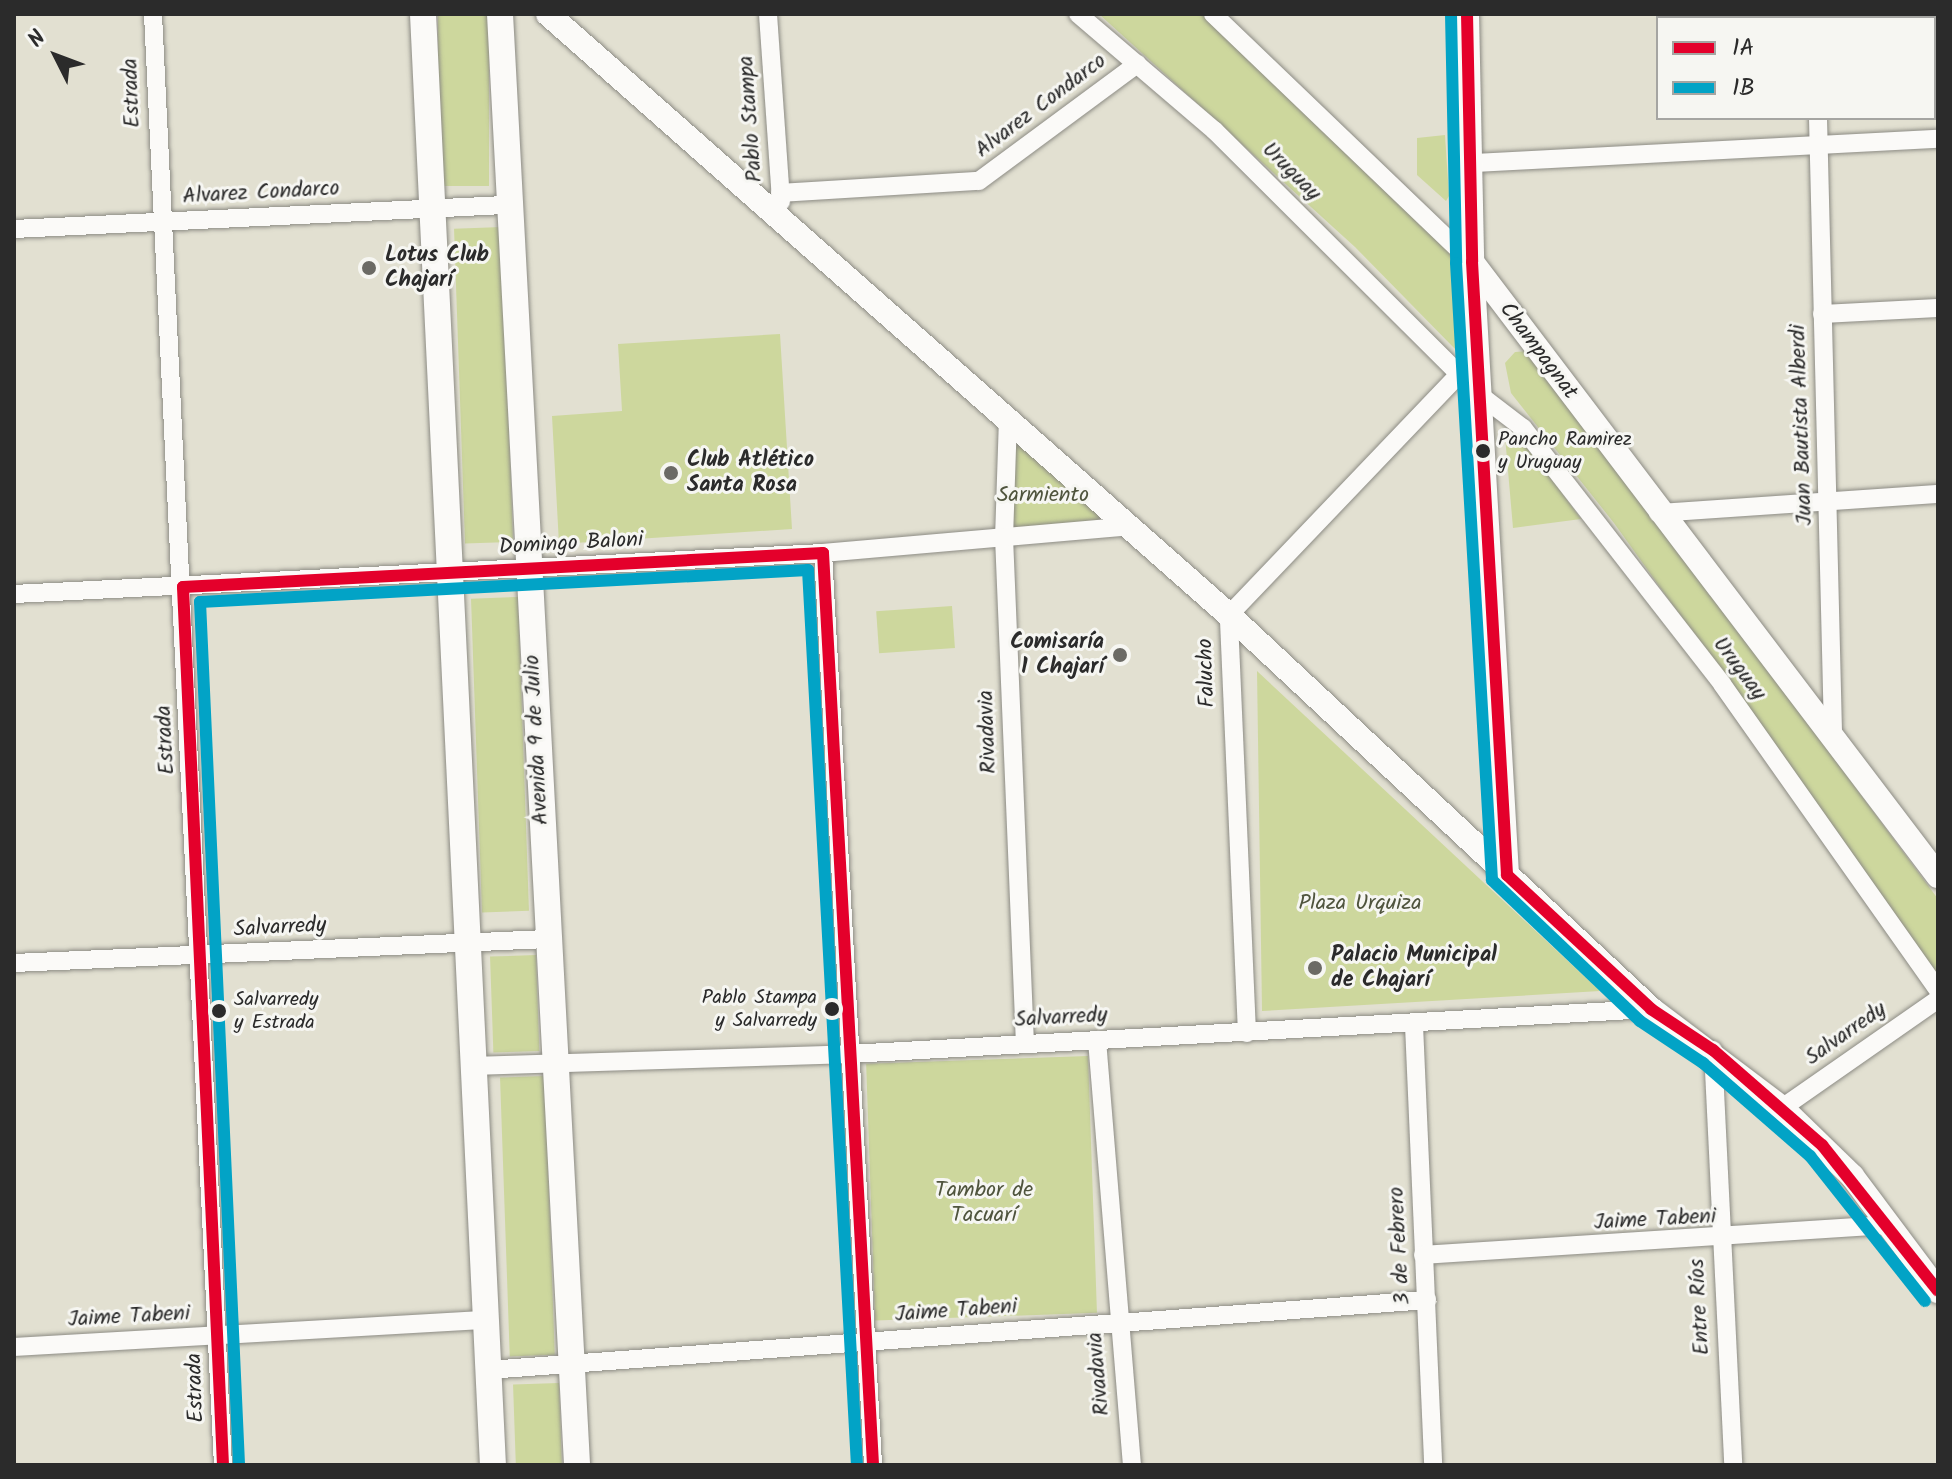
<!DOCTYPE html>
<html>
<head>
<meta charset="utf-8">
<style>
	body { margin:0 }
	#map { position:relative; width:1952px; height:1479px; overflow:hidden; background:#e2e0d1; font-family:Kalam,sans-serif }
	div>[style] { position:absolute }
	[style*='--x'] { left:calc(var(--x)*1px); top:calc(var(--y)*1px); width:calc(var(--w)*1px); rotate:calc(var(--a)*1deg) }
	.green>* { inset:0; background:#cdd79d; transform-origin:0 0 }
	.roads { filter:drop-shadow(0 0 2px #8c8b84) drop-shadow(0 0 2px #8c8b84) }
	.minor>* { height:18px; margin:-9px; padding:0 9px; transform-origin:9px; border-radius:9px; background:#fbfaf8 }
	.tertiary>* { height:24px; margin:-12px; padding:0 12px; transform-origin:12px; border-radius:12px; background:#fbfaf8 }
	.secondary>* { height:26px; margin:-13px; padding:0 13px; transform-origin:13px; border-radius:13px; background:#fbfaf8 }
	.bus-1>* { height:12px; margin:-6px; padding:0 6px; transform-origin:6px; border-radius:6px; background:#e4002b }
	.bus-2>* { height:12px; margin:-6px; padding:0 6px; transform-origin:6px; border-radius:6px; background:#02a3c6 }
	.dots>* { width:22px; height:22px; translate:-50% -50%; box-sizing:border-box; border:4px solid #f6f6f2; border-radius:50% }
	span { translate:-50% -50%; white-space:nowrap; text-align:center; line-height:1.15; -webkit-text-stroke:6px #f6f6f2; paint-order:stroke }
	.bus-label { font-size:20px; color:#2b2b2b }
	.left { translate:0 -50%; text-align:left }
	.right { translate:-100% -50%; text-align:right }
	.street-label { font-size:22px; color:#2b2b2b }
	.poi-label { font-size:22px; color:#2b2b2b; font-weight:700 }
	.park-label { font-size:22px; color:#4f543d }
	.frame { position:absolute; inset:0; border:16px solid #2b2b2b; pointer-events:none }
	.legend { position:absolute; left:1656px; top:16px; width:280px; height:104px; box-sizing:border-box; background:#f6f6f2; border:2px solid #a5a5a2; margin:0; padding:10px 14px; list-style:none; font-size:24px; color:#2b2b2b }
	.legend li { display:flex; align-items:center; gap:16px; height:40px }
	.legend b { width:40px; border:2px solid #a5a5a2 }
	.north { position:absolute; left:16px; top:16px; width:80px; height:80px; -webkit-text-stroke:6px #f6f6f2; paint-order:stroke; rotate:312deg; font-size:22px; font-weight:700; line-height:32px; text-align:center; color:#2b2b2b }
	.north::after { content:''; display:block; margin:auto; width:28px; height:36px; background:#2b2b2b; clip-path:polygon(50% 0,100% 100%,50% 72%,0 100%) }
</style>
</head>
<body>
<div id="map">
	<div class="green">
		<div style="left:438px;top:14px;width:51px;height:172px"></div>
		<div style="clip-path:polygon(1099px 14px,1201px 14px,1230px 38px,1452px 253px,1458px 352px,1355px 247px)"></div>
		<div style="clip-path:polygon(1847px 14px,1938px 14px,1938px 115px,1934px 18px)"></div>
		<div style="clip-path:polygon(1445px 135px,1449px 196px,1446px 201px,1417px 175px,1417px 138px)"></div>
		<div style="left:502px;top:227px;width:315px;height:48px;rotate:88deg"></div>
		<div style="clip-path:polygon(780px 334px,792px 529px,559px 544px,552px 416px,622px 411px,618px 344px)"></div>
		<div style="clip-path:polygon(1532px 351px,1938px 899px,1938px 976px,1614px 523px,1511px 393px,1505px 363px,1515px 352px)"></div>
		<div style="clip-path:polygon(1012px 426px,1120px 522px,1009px 532px)"></div>
		<div style="clip-path:polygon(1505px 436px,1520px 436px,1581px 519px,1513px 528px)"></div>
		<div style="left:518px;top:597px;width:314px;height:47px;rotate:88deg"></div>
		<div style="left:952px;top:606px;width:42px;height:76px;rotate:86deg"></div>
		<div style="clip-path:polygon(1257px 671px,1600px 991px,1262px 1011px)"></div>
		<div style="left:536px;top:955px;width:96px;height:46px;rotate:88deg"></div>
		<div style="left:1088px;top:1056px;width:257px;height:222px;rotate:88deg"></div>
		<div style="left:545px;top:1076px;width:279px;height:45px;rotate:88deg"></div>
		<div style="left:559px;top:1383px;width:82px;height:46px;rotate:88deg"></div>
	</div>
	<div class="roads">
		<div class="minor">
			<div style="--x:153;--y:14;--w:1453;--a:87.24"></div>
			<div style="--x:768;--y:14;--w:188;--a:86"></div>
			<div style="--x:1078;--y:14;--w:179;--a:40.5"></div>
			<div style="--x:1214;--y:130;--w:346;--a:44.9"></div>
			<div style="--x:1213;--y:14;--w:359;--a:43.8"></div>
			<div style="--x:1811;--y:14;--w:4;--a:90"></div>
			<div style="--x:1818;--y:118;--w:612;--a:88.6"></div>
			<div style="--x:1474;--y:163;--w:465;--a:-3"></div>
			<div style="--x:780;--y:193;--w:199;--a:-3.5"></div>
			<div style="--x:979;--y:181;--w:197;--a:-36.5"></div>
			<div style="--x:14;--y:229;--w:497;--a:-2.8"></div>
			<div style="--x:1822;--y:314;--w:116;--a:-3"></div>
			<div style="--x:1480;--y:395;--w:54;--a:37.5"></div>
			<div style="--x:1523;--y:428;--w:324;--a:52.1"></div>
			<div style="--x:1722;--y:684;--w:375;--a:54.8"></div>
			<div style="--x:1008;--y:418;--w:119;--a:91.9"></div>
			<div style="--x:1004;--y:537;--w:507;--a:87.63"></div>
			<div style="--x:1658;--y:513;--w:281;--a:-3.9"></div>
			<div style="--x:823;--y:553;--w:913;--a:86.86"></div>
			<div style="--x:14;--y:594;--w:810;--a:-2.9"></div>
			<div style="--x:823;--y:553;--w:307;--a:-5"></div>
			<div style="--x:14;--y:963;--w:534;--a:-2.58"></div>
			<div style="--x:1414;--y:1025;--w:440;--a:87.5"></div>
			<div style="--x:1247;--y:1033;--w:418;--a:-92.5"></div>
			<div style="--x:1229;--y:615;--w:333;--a:-46.3"></div>
			<div style="--x:1459;--y:374;--w:19;--a:-9"></div>
			<div style="--x:1097;--y:1040;--w:426;--a:85.3"></div>
			<div style="--x:1713;--y:1050;--w:415;--a:87.2"></div>
			<div style="--x:473;--y:1066;--w:377;--a:-1.8"></div>
			<div style="--x:850;--y:1054;--w:802;--a:-3.22"></div>
			<div style="--x:1782;--y:1108;--w:190;--a:-34.9"></div>
			<div style="--x:1423;--y:1255;--w:468;--a:-3.7"></div>
			<div style="--x:14;--y:1347;--w:473;--a:-3.3"></div>
			<div style="--x:488;--y:1370;--w:942;--a:-4.26"></div>
		</div>
		<div class="tertiary">
			<div style="--x:548;--y:14;--w:908;--a:41.43"></div>
			<div style="--x:1229;--y:615;--w:577;--a:43.03"></div>
			<div style="--x:1651;--y:1009;--w:164;--a:37.1"></div>
			<div style="--x:1782;--y:1108;--w:98;--a:44.2"></div>
			<div style="--x:1852;--y:1176;--w:144;--a:53.2"></div>
			<div style="--x:1467;--y:14;--w:248;--a:88.8"></div>
			<div style="--x:1472;--y:262;--w:614;--a:86.73"></div>
			<div style="--x:1472;--y:262;--w:771;--a:52.8"></div>
		</div>
		<div class="secondary">
			<div style="--x:423;--y:14;--w:1453;--a:87.24"></div>
			<div style="--x:500;--y:14;--w:1453;--a:86.96"></div>
		</div>
	</div>
	<div class="bus-1">
		<div style="--x:1467;--y:14;--w:248;--a:88.8"></div>
		<div style="--x:1472;--y:262;--w:614;--a:86.73"></div>
		<div style="--x:1507;--y:875;--w:197;--a:42.9"></div>
		<div style="--x:1651;--y:1009;--w:74;--a:33.5"></div>
		<div style="--x:1713;--y:1050;--w:145;--a:41.1"></div>
		<div style="--x:1822;--y:1145;--w:186;--a:51.5"></div>
		<div style="--x:223;--y:1465;--w:879;--a:-92.61"></div>
		<div style="--x:183;--y:587;--w:641;--a:-3.04"></div>
		<div style="--x:823;--y:553;--w:913;--a:86.86"></div>
	</div>
	<div class="bus-2">
		<div style="--x:1451;--y:14;--w:249;--a:88.8"></div>
		<div style="--x:1456;--y:263;--w:618;--a:86.66"></div>
		<div style="--x:1492;--y:880;--w:204;--a:43.6"></div>
		<div style="--x:1640;--y:1021;--w:76;--a:33.7"></div>
		<div style="--x:1703;--y:1063;--w:142;--a:41"></div>
		<div style="--x:1810;--y:1156;--w:185;--a:51.6"></div>
		<div style="--x:239;--y:1464;--w:863;--a:-92.59"></div>
		<div style="--x:200;--y:602;--w:609;--a:-3.01"></div>
		<div style="--x:808;--y:570;--w:896;--a:86.87"></div>
	</div>
	<div class="dots">
		<div style="left:369px;top:268px;background:#6b6a65"></div>
		<div style="left:1483px;top:451px;background:#2b2b2b"></div>
		<div style="left:671px;top:473px;background:#6b6a65"></div>
		<div style="left:1120px;top:655px;background:#6b6a65"></div>
		<div style="left:1315px;top:968px;background:#6b6a65"></div>
		<div style="left:832px;top:1009px;background:#2b2b2b"></div>
		<div style="left:219px;top:1011px;background:#2b2b2b"></div>
	</div>
	<div class="bus-label">
		<span class="left" style="left:1498px;top:452px">Pancho Ramirez<br>y Uruguay</span>
		<span class="right" style="left:817px;top:1010px">Pablo Stampa<br>y Salvarredy</span>
		<span class="left" style="left:234px;top:1012px">Salvarredy<br>y Estrada</span>
	</div>
	<div class="street-label">
		<span style="left:132px;top:93px;rotate:-92deg">Estrada</span>
		<span style="left:1041px;top:106px;rotate:-37deg">Alvarez Condarco</span>
		<span style="left:751px;top:119px;rotate:-94deg">Pablo Stampa</span>
		<span style="left:1291px;top:172px;rotate:45deg">Uruguay</span>
		<span style="left:261px;top:193px;rotate:-3deg">Alvarez Condarco</span>
		<span style="left:1538px;top:351px;rotate:53deg">Champagnat</span>
		<span style="left:1802px;top:425px;rotate:-92deg">Juan Bautista Alberdi</span>
		<span style="left:571px;top:544px;rotate:-3deg">Domingo Baloni</span>
		<span style="left:1739px;top:669px;rotate:53deg">Uruguay</span>
		<span style="left:1207px;top:673px;rotate:-92deg">Falucho</span>
		<span style="left:988px;top:732px;rotate:-92deg">Rivadavia</span>
		<span style="left:166px;top:740px;rotate:-93deg">Estrada</span>
		<span style="left:537px;top:740px;rotate:-93deg">Avenida 9 de Julio</span>
		<span style="left:280px;top:928px;rotate:-3deg">Salvarredy</span>
		<span style="left:1061px;top:1018px;rotate:-3deg">Salvarredy</span>
		<span style="left:1846px;top:1034px;rotate:-35deg">Salvarredy</span>
		<span style="left:1655px;top:1220px;rotate:-3deg">Jaime Tabeni</span>
		<span style="left:1400px;top:1246px;rotate:-93deg">3 de Febrero</span>
		<span style="left:1700px;top:1307px;rotate:-93deg">Entre Ríos</span>
		<span style="left:956px;top:1311px;rotate:-4deg">Jaime Tabeni</span>
		<span style="left:129px;top:1317px;rotate:-3deg">Jaime Tabeni</span>
		<span style="left:1099px;top:1374px;rotate:-95deg">Rivadavia</span>
		<span style="left:196px;top:1388px;rotate:-92deg">Estrada</span>
	</div>
	<div class="poi-label">
		<span class="left" style="left:385px;top:268px">Lotus Club<br>Chajarí</span>
		<span class="left" style="left:687px;top:473px">Club Atlético<br>Santa Rosa</span>
		<span class="right" style="left:1104px;top:655px">Comisaría<br>1 Chajarí</span>
		<span class="left" style="left:1331px;top:968px">Palacio Municipal<br>de Chajarí</span>
	</div>
	<div class="park-label">
		<span style="left:1043px;top:496px">Sarmiento</span>
		<span style="left:1360px;top:904px">Plaza Urquiza</span>
		<span style="left:984px;top:1203px">Tambor de<br>Tacuarí</span>
	</div>
	<div class="frame"></div>
	<ul class="legend">
	<li><b style="height:10px;background:#e4002b"></b>1A</li>
	<li><b style="height:10px;background:#02a3c6"></b>1B</li>
	</ul>
	<div class="north">N</div>
</div>
</body>
</html>
